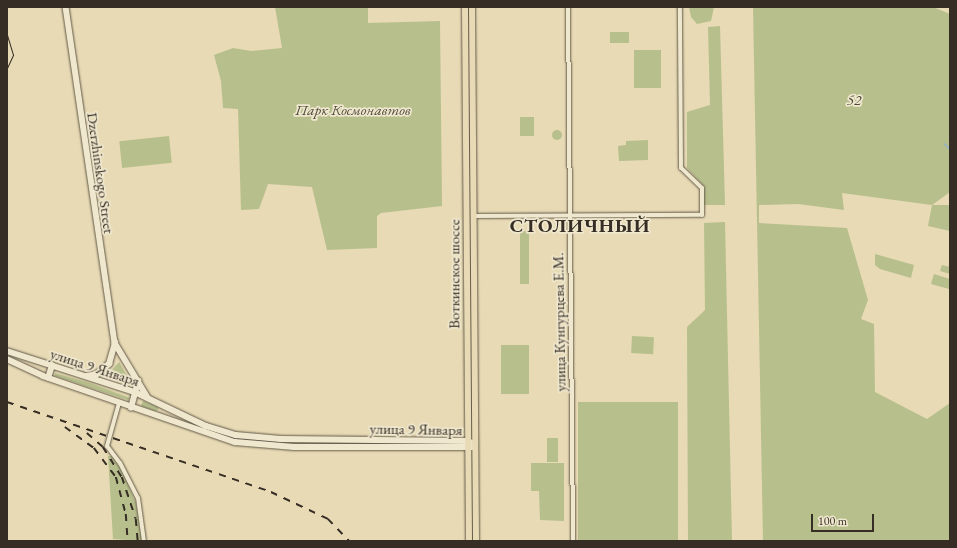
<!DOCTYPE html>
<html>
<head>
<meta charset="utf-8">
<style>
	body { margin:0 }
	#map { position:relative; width:957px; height:548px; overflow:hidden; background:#e7dab4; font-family:"EB Garamond",serif }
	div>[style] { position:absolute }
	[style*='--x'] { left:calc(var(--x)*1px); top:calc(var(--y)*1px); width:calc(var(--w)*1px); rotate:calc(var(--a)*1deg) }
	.green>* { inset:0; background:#b7bf8c; transform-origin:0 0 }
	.round { border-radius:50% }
	.stream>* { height:1.5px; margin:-0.75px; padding:0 0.75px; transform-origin:0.75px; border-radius:0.75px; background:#9bb8b8 }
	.roads { filter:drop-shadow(0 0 1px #625848) drop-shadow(0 0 1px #625848) }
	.street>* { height:4px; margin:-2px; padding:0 2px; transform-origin:2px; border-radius:2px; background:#efe7ce }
	.secondary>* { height:5.5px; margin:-2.75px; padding:0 2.75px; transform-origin:2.75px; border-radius:2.75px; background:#efe7ce }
	.primary>* { height:6px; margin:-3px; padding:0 3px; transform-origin:3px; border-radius:3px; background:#e7dab4 }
	.tram>* { height:1px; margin:-0.5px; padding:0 0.5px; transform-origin:0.5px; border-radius:0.5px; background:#362d24 }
	.rail>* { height:1.5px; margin-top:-0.75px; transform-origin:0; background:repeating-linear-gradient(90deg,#362d24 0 7px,transparent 0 14px) }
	span { translate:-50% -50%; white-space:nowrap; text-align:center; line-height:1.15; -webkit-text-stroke:3.5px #efe7ce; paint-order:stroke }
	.park-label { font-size:15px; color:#504a39; font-style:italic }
	.street-label { font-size:15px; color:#362d24 }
	.district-label { font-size:19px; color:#362d24; font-weight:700; letter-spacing:1px }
	.frame { position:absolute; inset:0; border:8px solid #362d24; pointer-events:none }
	.scale { position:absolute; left:811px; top:514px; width:63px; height:18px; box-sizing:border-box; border:2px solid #362d24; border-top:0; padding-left:5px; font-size:12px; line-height:14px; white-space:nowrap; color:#362d24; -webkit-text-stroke:3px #efe7ce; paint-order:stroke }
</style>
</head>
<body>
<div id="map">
	<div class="green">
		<div style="clip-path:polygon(275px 7px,368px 7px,368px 23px,440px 21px,442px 206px,381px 213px,377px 216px,377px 248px,327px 250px,312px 187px,268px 184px,259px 209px,241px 210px,238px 109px,223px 108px,221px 81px,214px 55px,233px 48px,251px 51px,282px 48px)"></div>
		<div style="clip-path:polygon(689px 7px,714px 7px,711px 21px,697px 24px,691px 17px)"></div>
		<div style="clip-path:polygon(753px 7px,933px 7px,950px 14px,950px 192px,932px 205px,950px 205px,950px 231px,928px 226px,932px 205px,842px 193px,844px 210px,798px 204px,759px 205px,759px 223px,847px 228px,868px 300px,861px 319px,874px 324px,875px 392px,927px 419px,950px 403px,950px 541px,763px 541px)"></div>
		<div style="clip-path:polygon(720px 26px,725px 205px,704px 205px,704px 186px,687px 168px,687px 112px,710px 105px,708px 27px)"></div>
		<div style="left:629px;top:32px;width:11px;height:19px;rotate:90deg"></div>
		<div style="left:634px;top:50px;width:27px;height:38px"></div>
		<div style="left:520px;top:117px;width:14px;height:19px"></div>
		<div class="round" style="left:552px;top:130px;width:10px;height:10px"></div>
		<div style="left:169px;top:136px;width:27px;height:50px;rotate:84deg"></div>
		<div style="clip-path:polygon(648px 140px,648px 160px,619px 161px,618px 146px,626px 145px,626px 141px)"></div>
		<div style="clip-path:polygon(725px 222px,732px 541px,688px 541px,687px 327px,705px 310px,704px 223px)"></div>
		<div style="left:520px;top:231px;width:9px;height:53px"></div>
		<div style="clip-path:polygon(875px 254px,914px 265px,911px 278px,880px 269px,875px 265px)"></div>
		<div style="clip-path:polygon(942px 265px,950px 267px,950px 274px,940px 271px)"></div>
		<div style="clip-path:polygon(934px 274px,950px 279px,949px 289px,931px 284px)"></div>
		<div style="left:632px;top:336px;width:22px;height:17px;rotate:3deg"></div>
		<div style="left:501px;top:345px;width:28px;height:49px"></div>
		<div style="clip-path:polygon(119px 362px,126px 374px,133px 385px,106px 377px)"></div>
		<div style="clip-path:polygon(55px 373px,90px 383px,130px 398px,128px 400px,82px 385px,55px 376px)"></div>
		<div style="clip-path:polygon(143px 401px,158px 407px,158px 410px,155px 411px,141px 406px)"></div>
		<div style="left:578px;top:402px;width:100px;height:139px"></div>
		<div style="left:547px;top:438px;width:11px;height:24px"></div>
		<div style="clip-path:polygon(108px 456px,112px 456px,122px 471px,136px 503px,142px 541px,113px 539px)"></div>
		<div style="clip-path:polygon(531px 463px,564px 463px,564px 521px,540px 520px,539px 491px,531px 491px)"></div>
	</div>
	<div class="stream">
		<div style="--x:945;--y:144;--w:7;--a:45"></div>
	</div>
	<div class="roads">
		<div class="street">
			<div style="--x:568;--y:7;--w:534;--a:89.46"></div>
			<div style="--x:474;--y:216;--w:228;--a:-0.3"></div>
			<div style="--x:702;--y:215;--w:27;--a:-90"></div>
			<div style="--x:702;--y:188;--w:29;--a:-136"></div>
			<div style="--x:681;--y:168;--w:161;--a:-90.4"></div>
			<div style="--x:119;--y:403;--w:45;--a:105.6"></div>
			<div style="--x:107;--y:446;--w:21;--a:53"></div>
			<div style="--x:120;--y:463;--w:39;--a:63"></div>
			<div style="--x:138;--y:498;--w:43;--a:82.1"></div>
		</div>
		<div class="secondary">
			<div style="--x:66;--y:7;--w:340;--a:81.7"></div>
			<div style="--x:115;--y:343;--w:64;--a:59"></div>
			<div style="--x:7;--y:351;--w:134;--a:17.8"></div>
			<div style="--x:135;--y:392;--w:79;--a:25.6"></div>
			<div style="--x:206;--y:426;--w:31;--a:17"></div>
			<div style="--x:236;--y:435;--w:45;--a:5.1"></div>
			<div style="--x:281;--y:439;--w:187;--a:0.6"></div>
			<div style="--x:468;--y:441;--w:8;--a:30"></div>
			<div style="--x:7;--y:359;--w:40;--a:25"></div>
			<div style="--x:43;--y:376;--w:203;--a:19"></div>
			<div style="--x:235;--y:442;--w:59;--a:4.8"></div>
			<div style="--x:294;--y:447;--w:178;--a:0"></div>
			<div style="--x:87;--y:376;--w:10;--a:-11"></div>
			<div style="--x:97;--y:374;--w:16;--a:-40"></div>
			<div style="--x:109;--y:364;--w:22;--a:-74"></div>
			<div style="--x:48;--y:378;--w:13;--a:-72"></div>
			<div style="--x:131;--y:408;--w:28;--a:-75"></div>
		</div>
		<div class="primary">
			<div style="--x:465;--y:7;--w:534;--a:89.57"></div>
			<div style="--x:472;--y:7;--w:534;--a:89.57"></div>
		</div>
	</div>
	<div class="tram">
		<div style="--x:7;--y:35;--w:21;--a:73"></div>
		<div style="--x:13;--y:55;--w:14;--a:115"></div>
	</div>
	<div class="rail">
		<div style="--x:7;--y:402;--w:279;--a:18.8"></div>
		<div style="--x:271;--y:492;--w:63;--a:25.3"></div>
		<div style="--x:328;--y:519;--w:30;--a:46"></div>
		<div style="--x:65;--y:427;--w:36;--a:36"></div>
		<div style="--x:94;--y:448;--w:36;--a:53"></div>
		<div style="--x:116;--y:477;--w:38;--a:75"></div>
		<div style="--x:126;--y:514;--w:27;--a:86"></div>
		<div style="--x:87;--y:433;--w:21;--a:41"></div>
		<div style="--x:103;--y:447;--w:36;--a:58"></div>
		<div style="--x:122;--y:477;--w:44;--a:71.6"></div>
		<div style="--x:136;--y:519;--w:22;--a:85"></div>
	</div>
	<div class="park-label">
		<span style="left:854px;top:100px">52</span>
		<span style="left:353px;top:110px">Парк Космонавтов</span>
	</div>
	<div class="street-label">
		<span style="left:101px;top:173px;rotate:82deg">Dzerzhinskogo Street</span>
		<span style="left:454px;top:274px;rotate:-90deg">Воткинское шоссе</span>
		<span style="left:559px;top:322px;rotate:-91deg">улица Кунгурцева Е.М.</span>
		<span style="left:95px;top:367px;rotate:18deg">улица 9 Января</span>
		<span style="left:416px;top:429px;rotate:1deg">улица 9 Января</span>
	</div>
	<div class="district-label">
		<span style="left:580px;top:226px">СТОЛИЧНЫЙ</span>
	</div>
	<div class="frame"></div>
	<div class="scale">100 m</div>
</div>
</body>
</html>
